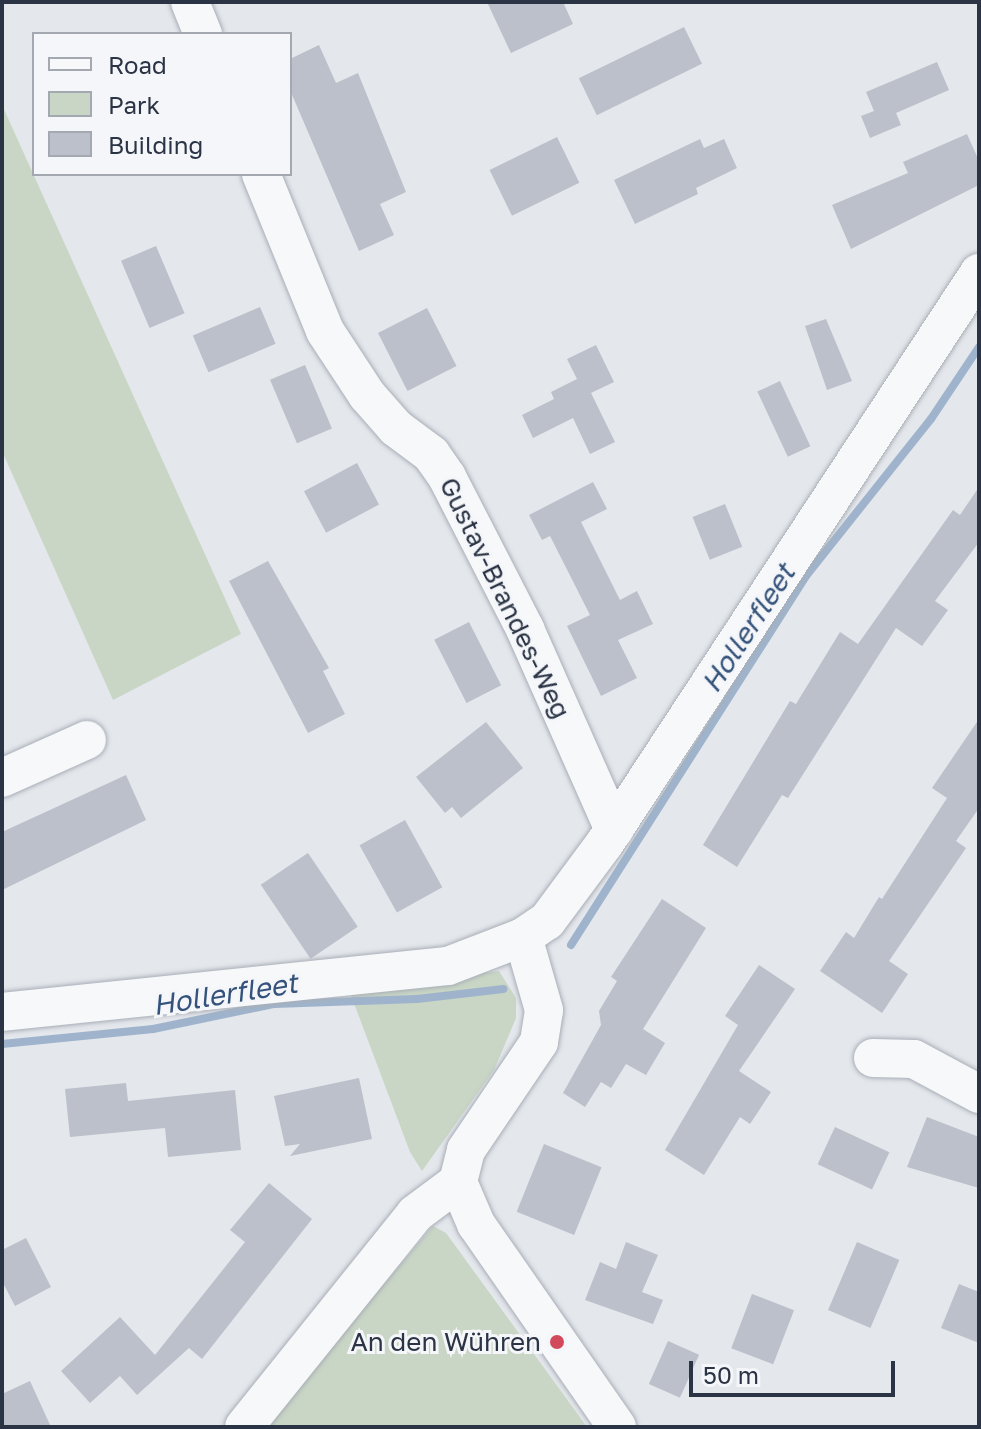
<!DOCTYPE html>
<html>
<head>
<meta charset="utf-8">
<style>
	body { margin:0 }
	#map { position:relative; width:981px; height:1429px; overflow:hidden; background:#e4e7ec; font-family:"Golos Text",sans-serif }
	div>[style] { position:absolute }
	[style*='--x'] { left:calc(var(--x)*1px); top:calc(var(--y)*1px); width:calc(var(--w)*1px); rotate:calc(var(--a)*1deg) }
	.green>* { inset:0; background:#c9d6c5 }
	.stream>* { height:8px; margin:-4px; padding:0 4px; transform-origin:4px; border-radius:4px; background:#9fb4cc }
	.building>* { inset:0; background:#bbc0ca; transform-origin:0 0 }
	.roads { filter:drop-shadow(0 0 2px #a9aeb7) drop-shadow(0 0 2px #a9aeb7) }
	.minor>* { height:38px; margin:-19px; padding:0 19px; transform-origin:19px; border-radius:19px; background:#f7f8fa }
	.dots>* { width:22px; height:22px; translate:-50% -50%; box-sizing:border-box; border:4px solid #f4f6f9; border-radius:50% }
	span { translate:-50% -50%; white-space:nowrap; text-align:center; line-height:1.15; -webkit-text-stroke:6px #f4f6f9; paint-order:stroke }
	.street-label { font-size:26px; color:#2b3445 }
	.poi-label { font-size:26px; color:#2b3445 }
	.right { translate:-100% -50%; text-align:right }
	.water-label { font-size:28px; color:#34527a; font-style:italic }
	.frame { position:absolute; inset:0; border:4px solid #2b3445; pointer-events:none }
	.legend { position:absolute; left:32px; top:32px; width:260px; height:144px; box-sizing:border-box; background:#f4f6f9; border:2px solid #a4a8b1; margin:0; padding:10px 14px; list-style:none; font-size:24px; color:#2b3445 }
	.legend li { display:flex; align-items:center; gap:16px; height:40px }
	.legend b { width:40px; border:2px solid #a4a8b1 }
	.scale { position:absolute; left:689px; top:1361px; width:206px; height:36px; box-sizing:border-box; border:4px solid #2b3445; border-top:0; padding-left:10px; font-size:24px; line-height:28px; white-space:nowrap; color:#2b3445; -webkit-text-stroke:6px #f4f6f9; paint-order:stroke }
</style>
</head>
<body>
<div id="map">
	<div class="green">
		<div style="clip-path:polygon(2px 105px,241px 634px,113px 700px,2px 451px)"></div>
		<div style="clip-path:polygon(499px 971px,516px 998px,516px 1018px,494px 1070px,422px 1171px,410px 1152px,349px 990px)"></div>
		<div style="clip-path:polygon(433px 1226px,446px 1233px,587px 1427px,262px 1427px)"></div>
	</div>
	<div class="stream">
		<div style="--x:571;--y:945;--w:437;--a:-57.5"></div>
		<div style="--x:806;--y:576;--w:201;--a:-51.5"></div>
		<div style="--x:931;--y:419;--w:87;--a:-56.3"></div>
		<div style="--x:2;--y:1044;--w:152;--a:-5.7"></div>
		<div style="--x:153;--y:1029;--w:124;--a:-11.7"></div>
		<div style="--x:274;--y:1004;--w:143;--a:-2"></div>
		<div style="--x:417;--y:999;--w:87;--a:-6.6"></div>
	</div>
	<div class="building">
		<div style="clip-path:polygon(487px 2px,563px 2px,573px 24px,511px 53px)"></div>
		<div style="left:684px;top:27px;width:41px;height:117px;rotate:64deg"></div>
		<div style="clip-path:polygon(319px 45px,336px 83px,358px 73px,406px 192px,380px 204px,394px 235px,359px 251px,290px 90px,290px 59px)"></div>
		<div style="clip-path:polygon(937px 62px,949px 90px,896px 113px,901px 125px,870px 138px,861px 116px,874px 111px,866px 92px)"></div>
		<div style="clip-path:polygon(967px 134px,979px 161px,979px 185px,851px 249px,832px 205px,908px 173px,903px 162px)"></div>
		<div style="left:557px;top:137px;width:51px;height:75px;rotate:64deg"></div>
		<div style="clip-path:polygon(700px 139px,704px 148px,724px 139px,737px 168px,696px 188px,698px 194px,635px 224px,614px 180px)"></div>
		<div style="left:156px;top:246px;width:73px;height:38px;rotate:67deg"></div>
		<div style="left:260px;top:307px;width:40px;height:73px;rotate:67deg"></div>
		<div style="left:427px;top:308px;width:65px;height:55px;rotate:63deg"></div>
		<div style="clip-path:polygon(826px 319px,852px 381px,827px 390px,805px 326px)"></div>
		<div style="clip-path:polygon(596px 345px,614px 382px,591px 393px,615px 442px,590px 454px,573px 418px,533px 438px,522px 415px,554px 399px,551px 392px,577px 379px,567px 359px)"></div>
		<div style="left:305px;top:365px;width:69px;height:38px;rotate:67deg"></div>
		<div style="left:780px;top:381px;width:72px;height:25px;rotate:65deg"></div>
		<div style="left:357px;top:463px;width:47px;height:60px;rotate:62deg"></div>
		<div style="clip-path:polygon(593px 482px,607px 509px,581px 522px,620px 600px,637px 591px,653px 624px,618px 640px,637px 678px,601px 696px,567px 626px,590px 615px,550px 536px,542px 540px,529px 515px)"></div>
		<div style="clip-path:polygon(979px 487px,979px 542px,935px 601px,948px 610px,922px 646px,896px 628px,788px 798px,782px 795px,737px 867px,703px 845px,790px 701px,796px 704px,840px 632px,858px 644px,953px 510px,960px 515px)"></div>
		<div style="left:725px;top:504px;width:46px;height:35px;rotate:68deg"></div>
		<div style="clip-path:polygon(268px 561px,329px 668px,323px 671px,345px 714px,308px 733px,229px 581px)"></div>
		<div style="left:469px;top:622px;width:71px;height:39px;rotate:63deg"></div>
		<div style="clip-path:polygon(979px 719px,979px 808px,956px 841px,966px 848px,889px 961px,908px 974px,882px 1013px,820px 971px,846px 932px,854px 938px,879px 897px,882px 899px,947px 798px,932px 788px)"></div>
		<div style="clip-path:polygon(486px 722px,523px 768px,461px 818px,452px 807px,445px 813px,416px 777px)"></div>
		<div style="clip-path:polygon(126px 775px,146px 820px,2px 890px,2px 832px)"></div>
		<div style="left:405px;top:820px;width:77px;height:52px;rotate:61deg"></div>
		<div style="left:308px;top:853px;width:89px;height:57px;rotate:56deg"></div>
		<div style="clip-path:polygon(662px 899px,706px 928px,643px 1029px,665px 1043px,646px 1075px,626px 1064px,611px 1088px,601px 1082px,585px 1107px,563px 1093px,601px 1025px,599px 1011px,617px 981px,611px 977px)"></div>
		<div style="clip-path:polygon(759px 965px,795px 989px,739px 1071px,771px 1092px,750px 1124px,740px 1117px,704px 1175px,665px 1150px,738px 1025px,725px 1016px)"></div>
		<div style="clip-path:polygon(359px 1078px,372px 1139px,290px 1156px,300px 1144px,285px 1146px,274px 1096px)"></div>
		<div style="clip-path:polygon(126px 1083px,128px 1101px,235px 1090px,241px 1150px,168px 1157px,165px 1128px,70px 1137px,65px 1089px)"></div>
		<div style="clip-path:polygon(927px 1117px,979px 1137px,979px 1188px,907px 1167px)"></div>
		<div style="left:835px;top:1127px;width:60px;height:41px;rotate:25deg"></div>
		<div style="left:544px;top:1144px;width:62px;height:73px;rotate:22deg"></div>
		<div style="clip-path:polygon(269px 1183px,312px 1219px,202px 1359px,189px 1348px,137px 1395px,120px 1376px,90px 1403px,61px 1371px,120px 1317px,155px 1355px,245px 1242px,230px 1230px)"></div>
		<div style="clip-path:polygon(26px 1238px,51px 1287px,15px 1306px,2px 1281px,2px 1250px)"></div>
		<div style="clip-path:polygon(626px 1242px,658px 1255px,642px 1292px,663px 1300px,653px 1324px,585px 1300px,600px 1262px,616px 1269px)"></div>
		<div style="left:857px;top:1242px;width:46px;height:74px;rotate:23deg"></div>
		<div style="clip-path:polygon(959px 1284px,979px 1292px,979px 1343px,941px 1328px)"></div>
		<div style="left:752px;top:1294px;width:45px;height:58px;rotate:21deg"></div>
		<div style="left:668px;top:1341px;width:34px;height:47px;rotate:24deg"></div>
		<div style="clip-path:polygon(30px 1381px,51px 1427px,2px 1427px,2px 1394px)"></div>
	</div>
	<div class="roads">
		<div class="minor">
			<div style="--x:190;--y:2;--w:35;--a:68"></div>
			<div style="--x:261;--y:174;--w:170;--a:67.8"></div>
			<div style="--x:325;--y:331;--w:77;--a:56.7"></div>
			<div style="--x:367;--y:395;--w:44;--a:48.7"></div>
			<div style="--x:396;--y:428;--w:44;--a:36.6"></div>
			<div style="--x:431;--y:454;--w:28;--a:55"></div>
			<div style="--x:447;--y:477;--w:171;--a:62.8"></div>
			<div style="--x:525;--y:629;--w:220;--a:66.1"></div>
			<div style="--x:2;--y:778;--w:93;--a:-24.1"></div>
			<div style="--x:2;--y:1012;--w:448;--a:-5.9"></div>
			<div style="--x:448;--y:966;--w:80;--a:-21.1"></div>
			<div style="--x:523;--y:937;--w:29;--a:-34"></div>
			<div style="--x:547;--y:921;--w:97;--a:-53.4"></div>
			<div style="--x:605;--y:843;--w:682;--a:-56.73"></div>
			<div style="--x:873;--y:1058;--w:41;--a:1.4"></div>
			<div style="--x:914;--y:1059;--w:74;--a:28.3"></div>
			<div style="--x:458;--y:1182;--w:46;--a:66.8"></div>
			<div style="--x:476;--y:1224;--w:247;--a:55.2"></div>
			<div style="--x:244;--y:1427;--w:273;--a:-51.2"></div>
			<div style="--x:415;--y:1214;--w:54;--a:-36.7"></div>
			<div style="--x:458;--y:1182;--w:33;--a:-76"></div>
			<div style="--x:466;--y:1150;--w:130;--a:-55.9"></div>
			<div style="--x:539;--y:1042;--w:32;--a:-81"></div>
			<div style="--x:544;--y:1010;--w:76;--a:-106"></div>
		</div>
	</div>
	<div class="dots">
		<div style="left:557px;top:1342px;background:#d1495b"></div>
	</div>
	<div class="street-label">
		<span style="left:505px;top:598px;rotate:64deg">Gustav-Brandes-Weg</span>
	</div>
	<div class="poi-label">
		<span class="right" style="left:541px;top:1342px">An den Wühren</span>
	</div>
	<div class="water-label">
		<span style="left:748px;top:628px;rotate:-57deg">Hollerfleet</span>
		<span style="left:225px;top:994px;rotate:-9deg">Hollerfleet</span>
	</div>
	<div class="frame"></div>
	<ul class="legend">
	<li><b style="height:10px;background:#f7f8fa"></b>Road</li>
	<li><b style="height:22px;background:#c9d6c5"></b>Park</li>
	<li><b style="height:22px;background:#bbc0ca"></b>Building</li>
	</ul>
	<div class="scale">50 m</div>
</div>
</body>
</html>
